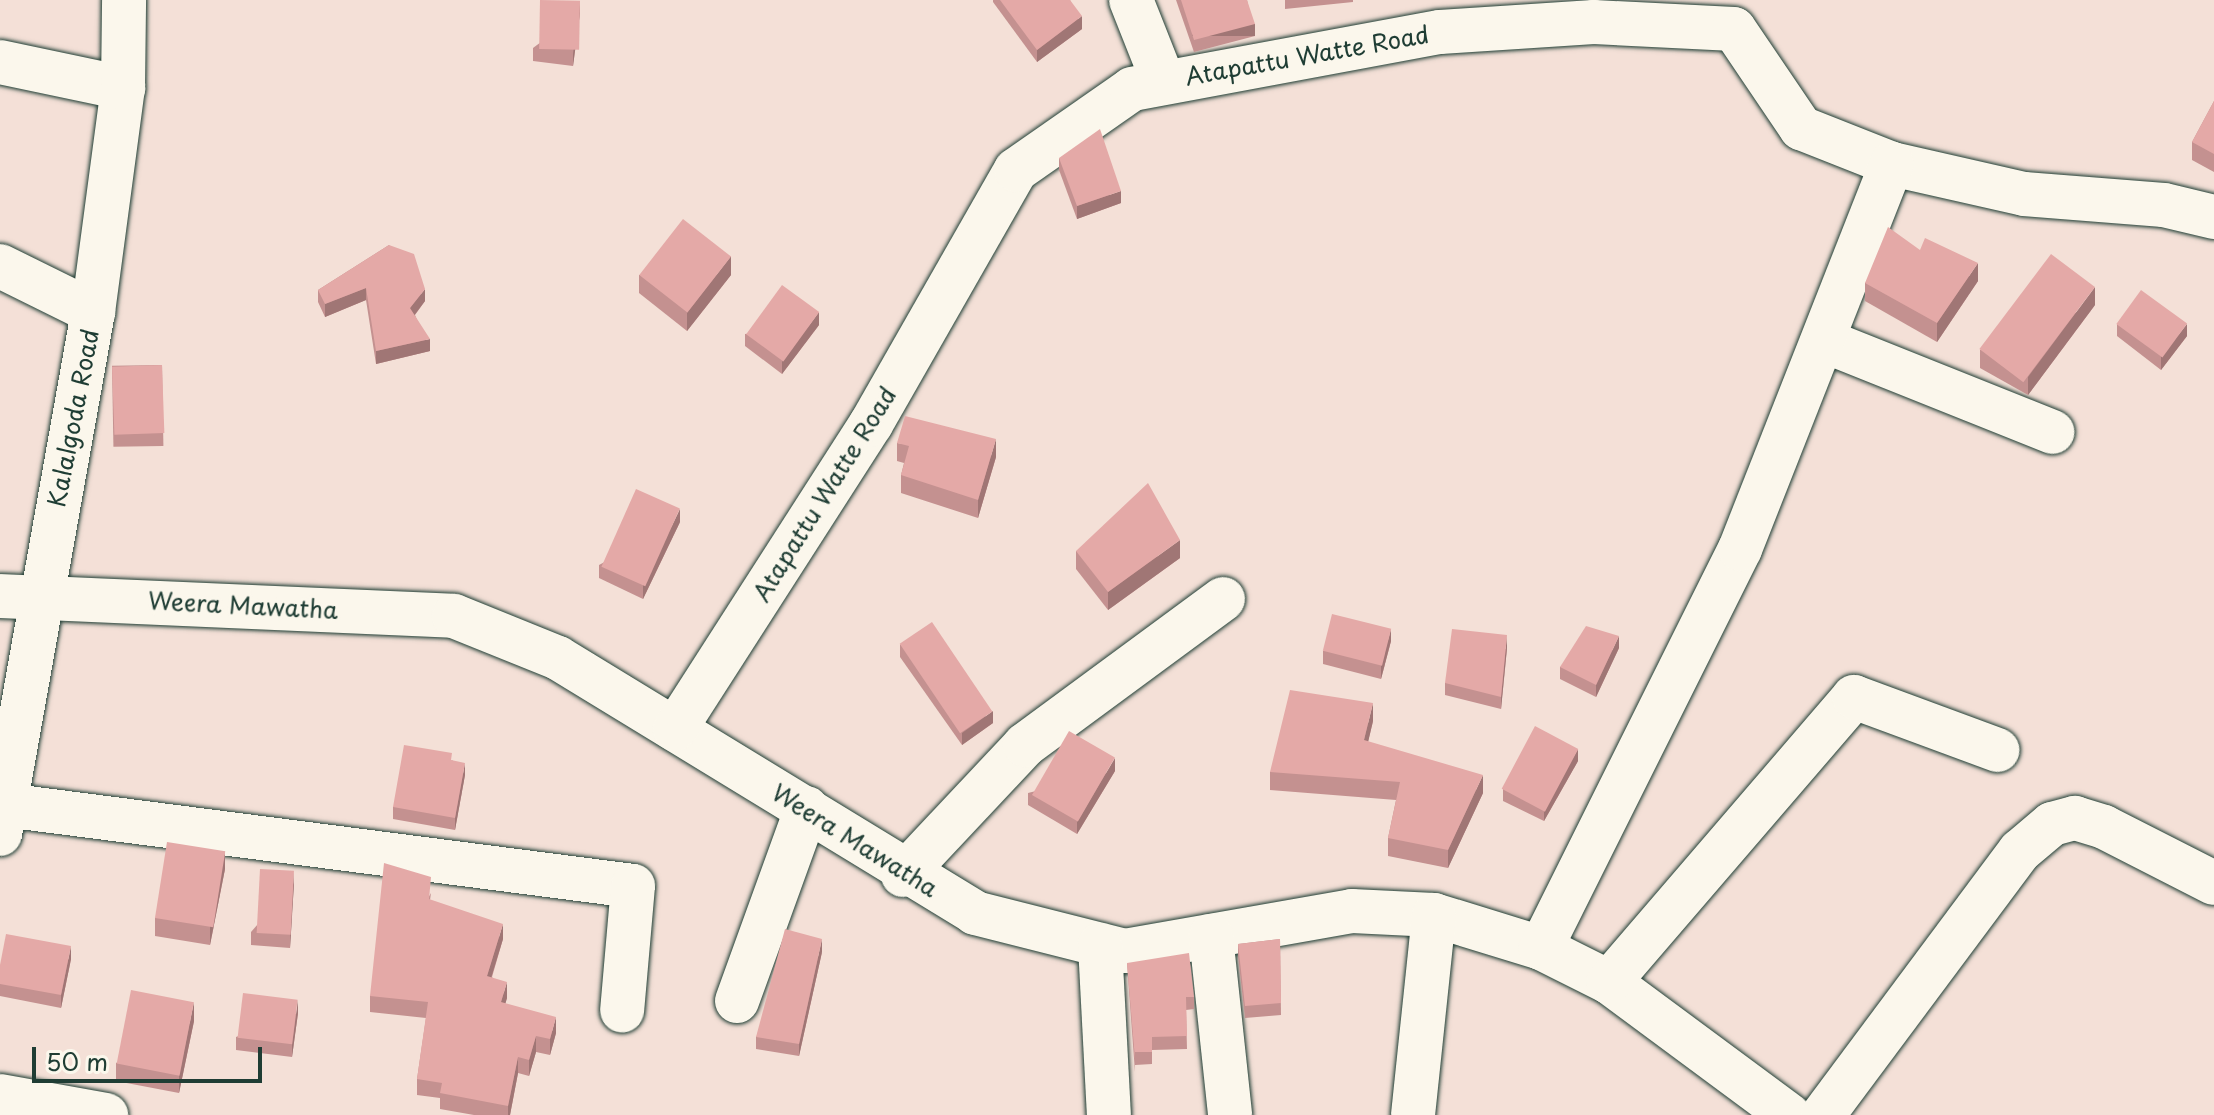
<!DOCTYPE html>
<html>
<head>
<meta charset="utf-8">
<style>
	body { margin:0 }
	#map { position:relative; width:2214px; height:1115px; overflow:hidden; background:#f4e0d7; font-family:"Playpen Sans",sans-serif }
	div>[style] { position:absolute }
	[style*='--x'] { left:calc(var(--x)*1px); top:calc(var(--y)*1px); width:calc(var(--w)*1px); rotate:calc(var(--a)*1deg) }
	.roads { filter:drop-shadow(0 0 2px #1f3d34) drop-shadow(0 0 2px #1f3d34) }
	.minor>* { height:44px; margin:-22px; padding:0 22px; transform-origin:22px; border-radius:22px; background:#fbf7ec }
	.wall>* { inset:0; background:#c49190; transform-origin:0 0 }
	.shaded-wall>* { inset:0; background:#a07675; transform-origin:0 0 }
	.building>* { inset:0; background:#e4a9a7; transform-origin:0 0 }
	span { translate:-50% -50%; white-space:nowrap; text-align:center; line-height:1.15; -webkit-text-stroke:6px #fbf7ec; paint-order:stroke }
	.street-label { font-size:24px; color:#1f3d34 }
	.scale { position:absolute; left:32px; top:1047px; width:230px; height:36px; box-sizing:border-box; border:4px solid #1f3d34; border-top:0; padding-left:10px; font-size:24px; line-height:28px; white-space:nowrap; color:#1f3d34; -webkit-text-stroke:6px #fbf7ec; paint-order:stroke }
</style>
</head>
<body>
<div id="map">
	<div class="roads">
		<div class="minor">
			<div style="--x:1131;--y:0;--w:87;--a:68.4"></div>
			<div style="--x:0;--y:62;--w:126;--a:11.9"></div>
			<div style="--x:0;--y:266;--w:104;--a:26.3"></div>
			<div style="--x:1825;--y:341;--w:245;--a:21.8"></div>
			<div style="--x:0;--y:596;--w:454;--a:2.5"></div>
			<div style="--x:454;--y:616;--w:112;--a:22"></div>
			<div style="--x:558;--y:658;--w:489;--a:31.4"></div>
			<div style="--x:975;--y:913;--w:155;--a:14.2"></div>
			<div style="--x:1125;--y:951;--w:230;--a:-10"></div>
			<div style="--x:1352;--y:911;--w:82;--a:2.8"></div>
			<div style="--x:1434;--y:915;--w:112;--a:17.1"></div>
			<div style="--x:1541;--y:948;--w:76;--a:26.6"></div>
			<div style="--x:1609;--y:982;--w:224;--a:36.5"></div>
			<div style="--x:675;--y:729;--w:363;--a:-57.3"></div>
			<div style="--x:871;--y:424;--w:292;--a:-60.3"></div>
			<div style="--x:1016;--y:170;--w:141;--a:-34.9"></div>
			<div style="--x:1132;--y:89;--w:313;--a:-10.5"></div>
			<div style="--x:1440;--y:32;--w:154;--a:-3.7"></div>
			<div style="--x:1594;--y:22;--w:140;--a:2.9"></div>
			<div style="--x:1734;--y:29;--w:120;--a:55.9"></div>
			<div style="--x:1801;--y:128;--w:98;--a:21.6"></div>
			<div style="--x:1892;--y:164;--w:135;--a:12.8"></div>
			<div style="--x:2024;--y:194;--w:140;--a:4.5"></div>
			<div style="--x:2164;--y:205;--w:51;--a:13.5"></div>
			<div style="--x:5;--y:805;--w:633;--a:7.35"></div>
			<div style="--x:633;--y:886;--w:125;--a:95"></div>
			<div style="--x:0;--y:834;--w:530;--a:-79.9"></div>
			<div style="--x:93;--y:312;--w:226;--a:-82.4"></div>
			<div style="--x:123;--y:88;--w:88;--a:-89.3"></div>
			<div style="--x:903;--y:875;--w:178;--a:-46.8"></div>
			<div style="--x:1025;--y:745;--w:246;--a:-36.4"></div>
			<div style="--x:1211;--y:936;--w:180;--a:83.9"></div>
			<div style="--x:1100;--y:945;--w:170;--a:87"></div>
			<div style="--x:1541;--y:948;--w:446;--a:-63.5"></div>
			<div style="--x:1740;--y:549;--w:414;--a:-68.5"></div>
			<div style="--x:1609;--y:982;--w:376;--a:-49.3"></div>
			<div style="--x:1854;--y:697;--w:153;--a:20.3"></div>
			<div style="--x:737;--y:1001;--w:205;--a:-70.1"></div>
			<div style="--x:0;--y:1096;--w:108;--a:10.2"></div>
			<div style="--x:1413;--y:1115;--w:201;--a:-84"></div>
			<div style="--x:1823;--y:1115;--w:329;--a:-53.3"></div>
			<div style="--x:2020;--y:851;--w:42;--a:-40.2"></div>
			<div style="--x:2052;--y:824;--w:24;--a:-15"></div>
			<div style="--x:2075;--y:818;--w:30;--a:17"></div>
			<div style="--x:2104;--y:827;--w:123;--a:27"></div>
		</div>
	</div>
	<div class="wall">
		<div style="clip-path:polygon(993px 0,1070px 0,1082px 29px,1037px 62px,993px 2px)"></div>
		<div style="clip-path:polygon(1176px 0,1247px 0,1255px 36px,1194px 52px)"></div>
		<div style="clip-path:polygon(1285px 0,1353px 0,1353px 2px,1285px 9px)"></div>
		<div style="clip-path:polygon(580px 13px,573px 66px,533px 61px,533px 48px)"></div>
		<div style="clip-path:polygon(2214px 101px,2214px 172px,2192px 160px,2192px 142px)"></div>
		<div style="clip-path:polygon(1059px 158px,1121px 203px,1077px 219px,1059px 170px)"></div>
		<div style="clip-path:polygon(389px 245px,425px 301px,415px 315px,430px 351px,376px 364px,366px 300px,325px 317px,318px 302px,318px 290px)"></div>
		<div style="clip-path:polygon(1920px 250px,1978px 281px,1937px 342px,1865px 301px,1865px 283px)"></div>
		<div style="clip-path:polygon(639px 275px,731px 275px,687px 331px,639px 293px)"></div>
		<div style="clip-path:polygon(2095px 305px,2028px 395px,1980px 368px,1980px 350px)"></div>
		<div style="clip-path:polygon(2117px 324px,2187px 336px,2161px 370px,2117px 336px)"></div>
		<div style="clip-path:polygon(819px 325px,782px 374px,745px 346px,745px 334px)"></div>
		<div style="left:162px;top:365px;width:81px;height:50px;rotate:89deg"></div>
		<div style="clip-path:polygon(897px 443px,996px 457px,978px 518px,901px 493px,901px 475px,904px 463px,897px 461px)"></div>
		<div style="clip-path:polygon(680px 522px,643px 599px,599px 578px,599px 565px)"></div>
		<div style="clip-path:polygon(1076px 551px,1180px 558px,1108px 610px,1076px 569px)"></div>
		<div style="clip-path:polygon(1391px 641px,1381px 679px,1323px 664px,1323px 651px)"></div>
		<div style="clip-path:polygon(900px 644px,993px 723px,962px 745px,900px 657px)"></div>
		<div style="clip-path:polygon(1507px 648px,1501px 709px,1445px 695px,1445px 683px)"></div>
		<div style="clip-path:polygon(1619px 648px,1596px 697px,1560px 679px,1560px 667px)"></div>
		<div style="clip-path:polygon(1373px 721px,1368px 742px,1483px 793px,1448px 868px,1388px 856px,1388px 838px,1396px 800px,1270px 790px,1270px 772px)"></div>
		<div style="clip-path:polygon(452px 760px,465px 775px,455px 830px,393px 819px,393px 807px)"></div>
		<div style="clip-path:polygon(1578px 761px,1544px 821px,1503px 801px,1503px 789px)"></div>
		<div style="clip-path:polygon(1115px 771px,1077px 834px,1028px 805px,1028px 793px)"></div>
		<div style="clip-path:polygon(225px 869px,210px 945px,155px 936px,155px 918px)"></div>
		<div style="clip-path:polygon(294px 883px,290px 948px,251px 945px,251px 932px)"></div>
		<div style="clip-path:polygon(431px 893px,430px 900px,503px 939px,492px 977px,507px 998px,505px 1004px,556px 1033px,550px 1055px,536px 1052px,529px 1076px,518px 1073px,510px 1115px,474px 1115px,440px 1109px,440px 1098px,417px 1095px,417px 1079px,426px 1018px,370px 1012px,370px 996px)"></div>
		<div style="clip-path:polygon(1280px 939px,1281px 1015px,1245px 1018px,1238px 956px,1238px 944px)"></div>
		<div style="clip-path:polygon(822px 952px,799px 1056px,756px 1049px,756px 1037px)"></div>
		<div style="clip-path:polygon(71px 959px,61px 1008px,0 996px,0 965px)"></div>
		<div style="clip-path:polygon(1127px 963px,1194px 997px,1194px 1009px,1186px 1010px,1187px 1049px,1152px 1050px,1152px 1064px,1135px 1065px,1135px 1072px)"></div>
		<div style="clip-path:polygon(298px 1013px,292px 1057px,236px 1050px,236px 1037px)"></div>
		<div style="clip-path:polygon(194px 1021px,179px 1093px,116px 1081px,116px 1063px)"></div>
	</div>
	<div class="shaded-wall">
		<div style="clip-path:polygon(580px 1px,580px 13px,573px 66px,573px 54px)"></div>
		<div style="clip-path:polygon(1082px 16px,1082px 29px,1037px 62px,1037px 50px)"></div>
		<div style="left:1255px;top:24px;width:12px;height:63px;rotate:90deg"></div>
		<div style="clip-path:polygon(1121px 191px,1121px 203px,1077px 219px,1077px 206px)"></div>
		<div style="clip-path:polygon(731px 256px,731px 275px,687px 331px,687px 313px)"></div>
		<div style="clip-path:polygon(1978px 263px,1978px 281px,1937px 342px,1937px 323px)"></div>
		<div style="clip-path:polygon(2095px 287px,2095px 305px,2028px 395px,2028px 377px)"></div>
		<div style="clip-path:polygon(366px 288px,366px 300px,325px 317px,325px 304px)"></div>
		<div style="clip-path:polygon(425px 289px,425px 301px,410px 321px,410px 308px)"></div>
		<div style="clip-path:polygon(819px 312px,819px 325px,782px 374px,782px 362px)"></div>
		<div style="clip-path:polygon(2187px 324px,2187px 336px,2161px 370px,2161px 357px)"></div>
		<div style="clip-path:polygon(430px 339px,430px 351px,376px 364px,376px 351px)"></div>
		<div style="clip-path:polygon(996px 439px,996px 457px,978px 518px,978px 500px)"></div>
		<div style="clip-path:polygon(680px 509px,680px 522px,643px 599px,643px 586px)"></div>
		<div style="clip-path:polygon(1180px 540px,1180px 558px,1108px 610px,1108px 592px)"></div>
		<div style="clip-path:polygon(1391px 629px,1391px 641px,1381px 679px,1381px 666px)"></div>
		<div style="clip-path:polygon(1507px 635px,1507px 648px,1501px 709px,1501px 697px)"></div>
		<div style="clip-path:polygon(1619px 636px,1619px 648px,1596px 697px,1596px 685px)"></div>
		<div style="clip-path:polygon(1373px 703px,1373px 721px,1364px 759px,1364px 740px)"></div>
		<div style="clip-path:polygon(993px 711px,993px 723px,962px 745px,962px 733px)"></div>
		<div style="clip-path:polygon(1578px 749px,1578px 761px,1544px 821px,1544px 808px)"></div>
		<div style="clip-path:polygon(1115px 758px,1115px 771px,1077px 834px,1077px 822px)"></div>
		<div style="clip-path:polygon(465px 763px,465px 775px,455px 830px,455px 818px)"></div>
		<div style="clip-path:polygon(1483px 775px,1483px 793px,1448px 868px,1448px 850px)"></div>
		<div style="clip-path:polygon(225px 851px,225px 869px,210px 945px,210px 926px)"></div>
		<div style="clip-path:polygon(294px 871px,294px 883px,290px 948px,290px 935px)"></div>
		<div style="clip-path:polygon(503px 924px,503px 939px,487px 991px,487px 976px)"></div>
		<div style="clip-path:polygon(822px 939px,822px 952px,799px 1056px,799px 1044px)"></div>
		<div style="clip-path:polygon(71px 946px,71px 959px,61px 1008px,61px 995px)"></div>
		<div style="clip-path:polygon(507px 982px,507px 998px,501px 1018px,501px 1002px)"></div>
		<div style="clip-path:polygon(298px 1000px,298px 1013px,292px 1057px,292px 1045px)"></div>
		<div style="clip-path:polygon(194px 1002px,194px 1021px,179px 1093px,179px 1075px)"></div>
		<div style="clip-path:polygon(556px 1017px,556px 1033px,550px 1055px,550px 1039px)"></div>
		<div style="clip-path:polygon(536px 1036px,536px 1052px,529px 1076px,529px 1060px)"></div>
		<div style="clip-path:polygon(518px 1057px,518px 1073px,510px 1115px,508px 1115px,508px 1106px)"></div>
	</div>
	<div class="building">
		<div style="left:540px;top:0;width:40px;height:49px;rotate:1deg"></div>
		<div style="clip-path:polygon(1000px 0,1070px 0,1082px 16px,1037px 50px)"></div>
		<div style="clip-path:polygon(1181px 0,1247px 0,1255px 24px,1194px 40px)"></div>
		<div style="clip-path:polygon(2214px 101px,2214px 154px,2192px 142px)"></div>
		<div style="clip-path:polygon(1100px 129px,1121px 191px,1077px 206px,1059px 158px)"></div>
		<div style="left:683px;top:219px;width:61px;height:71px;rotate:38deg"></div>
		<div style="clip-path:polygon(1888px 227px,1920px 250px,1925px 238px,1978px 263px,1937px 323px,1865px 283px)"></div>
		<div style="clip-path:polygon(389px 245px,414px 254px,425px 289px,410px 308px,430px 339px,376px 351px,366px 288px,325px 304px,318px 290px)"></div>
		<div style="left:2051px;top:254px;width:55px;height:119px;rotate:37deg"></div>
		<div style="left:782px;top:285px;width:46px;height:61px;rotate:36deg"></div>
		<div style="left:2141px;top:290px;width:57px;height:42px;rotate:36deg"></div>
		<div style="left:162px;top:365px;width:68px;height:50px;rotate:88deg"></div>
		<div style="clip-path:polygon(905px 416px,996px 439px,978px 500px,901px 475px,909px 446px,897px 443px)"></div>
		<div style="clip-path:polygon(1148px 483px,1180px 540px,1108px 592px,1076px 551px)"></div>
		<div style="left:636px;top:489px;width:48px;height:85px;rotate:24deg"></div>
		<div style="left:1332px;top:614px;width:61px;height:38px;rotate:14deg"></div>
		<div style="left:932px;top:622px;width:108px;height:39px;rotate:56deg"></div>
		<div style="clip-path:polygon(1586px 626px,1619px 636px,1596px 685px,1560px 667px)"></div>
		<div style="clip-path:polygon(1452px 629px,1507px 635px,1501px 697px,1445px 683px)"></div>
		<div style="clip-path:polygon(1290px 690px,1373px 703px,1364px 740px,1483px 775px,1448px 850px,1388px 838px,1400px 782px,1270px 772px)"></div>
		<div style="left:1535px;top:726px;width:49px;height:71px;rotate:28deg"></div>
		<div style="left:1069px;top:731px;width:53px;height:74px;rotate:30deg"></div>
		<div style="clip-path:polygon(404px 745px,452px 753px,451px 760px,465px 763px,455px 818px,393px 807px)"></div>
		<div style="left:167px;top:842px;width:59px;height:77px;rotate:9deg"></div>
		<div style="clip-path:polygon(384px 863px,431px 877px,429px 899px,503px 924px,487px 976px,507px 982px,501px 1002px,556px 1017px,550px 1039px,536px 1036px,529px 1060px,518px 1057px,508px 1106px,440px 1093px,442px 1083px,417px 1079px,428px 1002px,370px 996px)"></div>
		<div style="left:260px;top:869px;width:34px;height:64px;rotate:3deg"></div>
		<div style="clip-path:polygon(785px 929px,822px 939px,799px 1044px,756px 1037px)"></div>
		<div style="clip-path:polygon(6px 934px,71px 946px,61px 995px,0 984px,0 965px)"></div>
		<div style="clip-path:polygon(1280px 939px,1281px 1003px,1245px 1006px,1238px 944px)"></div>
		<div style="clip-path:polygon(1189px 953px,1194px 997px,1186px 997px,1187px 1036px,1152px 1037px,1152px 1052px,1135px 1052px,1135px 1059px,1127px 963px)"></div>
		<div style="left:131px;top:990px;width:64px;height:75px;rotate:11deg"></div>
		<div style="left:243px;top:993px;width:55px;height:45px;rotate:7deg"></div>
	</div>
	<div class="street-label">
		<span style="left:1307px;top:55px;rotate:-10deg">Atapattu Watte Road</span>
		<span style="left:73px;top:418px;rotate:-79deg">Kalalgoda Road</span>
		<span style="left:824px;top:494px;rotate:-58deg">Atapattu Watte Road</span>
		<span style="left:243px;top:605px;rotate:3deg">Weera Mawatha</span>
		<span style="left:855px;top:840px;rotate:32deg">Weera Mawatha</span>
	</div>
	<div class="scale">50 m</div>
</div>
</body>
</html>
